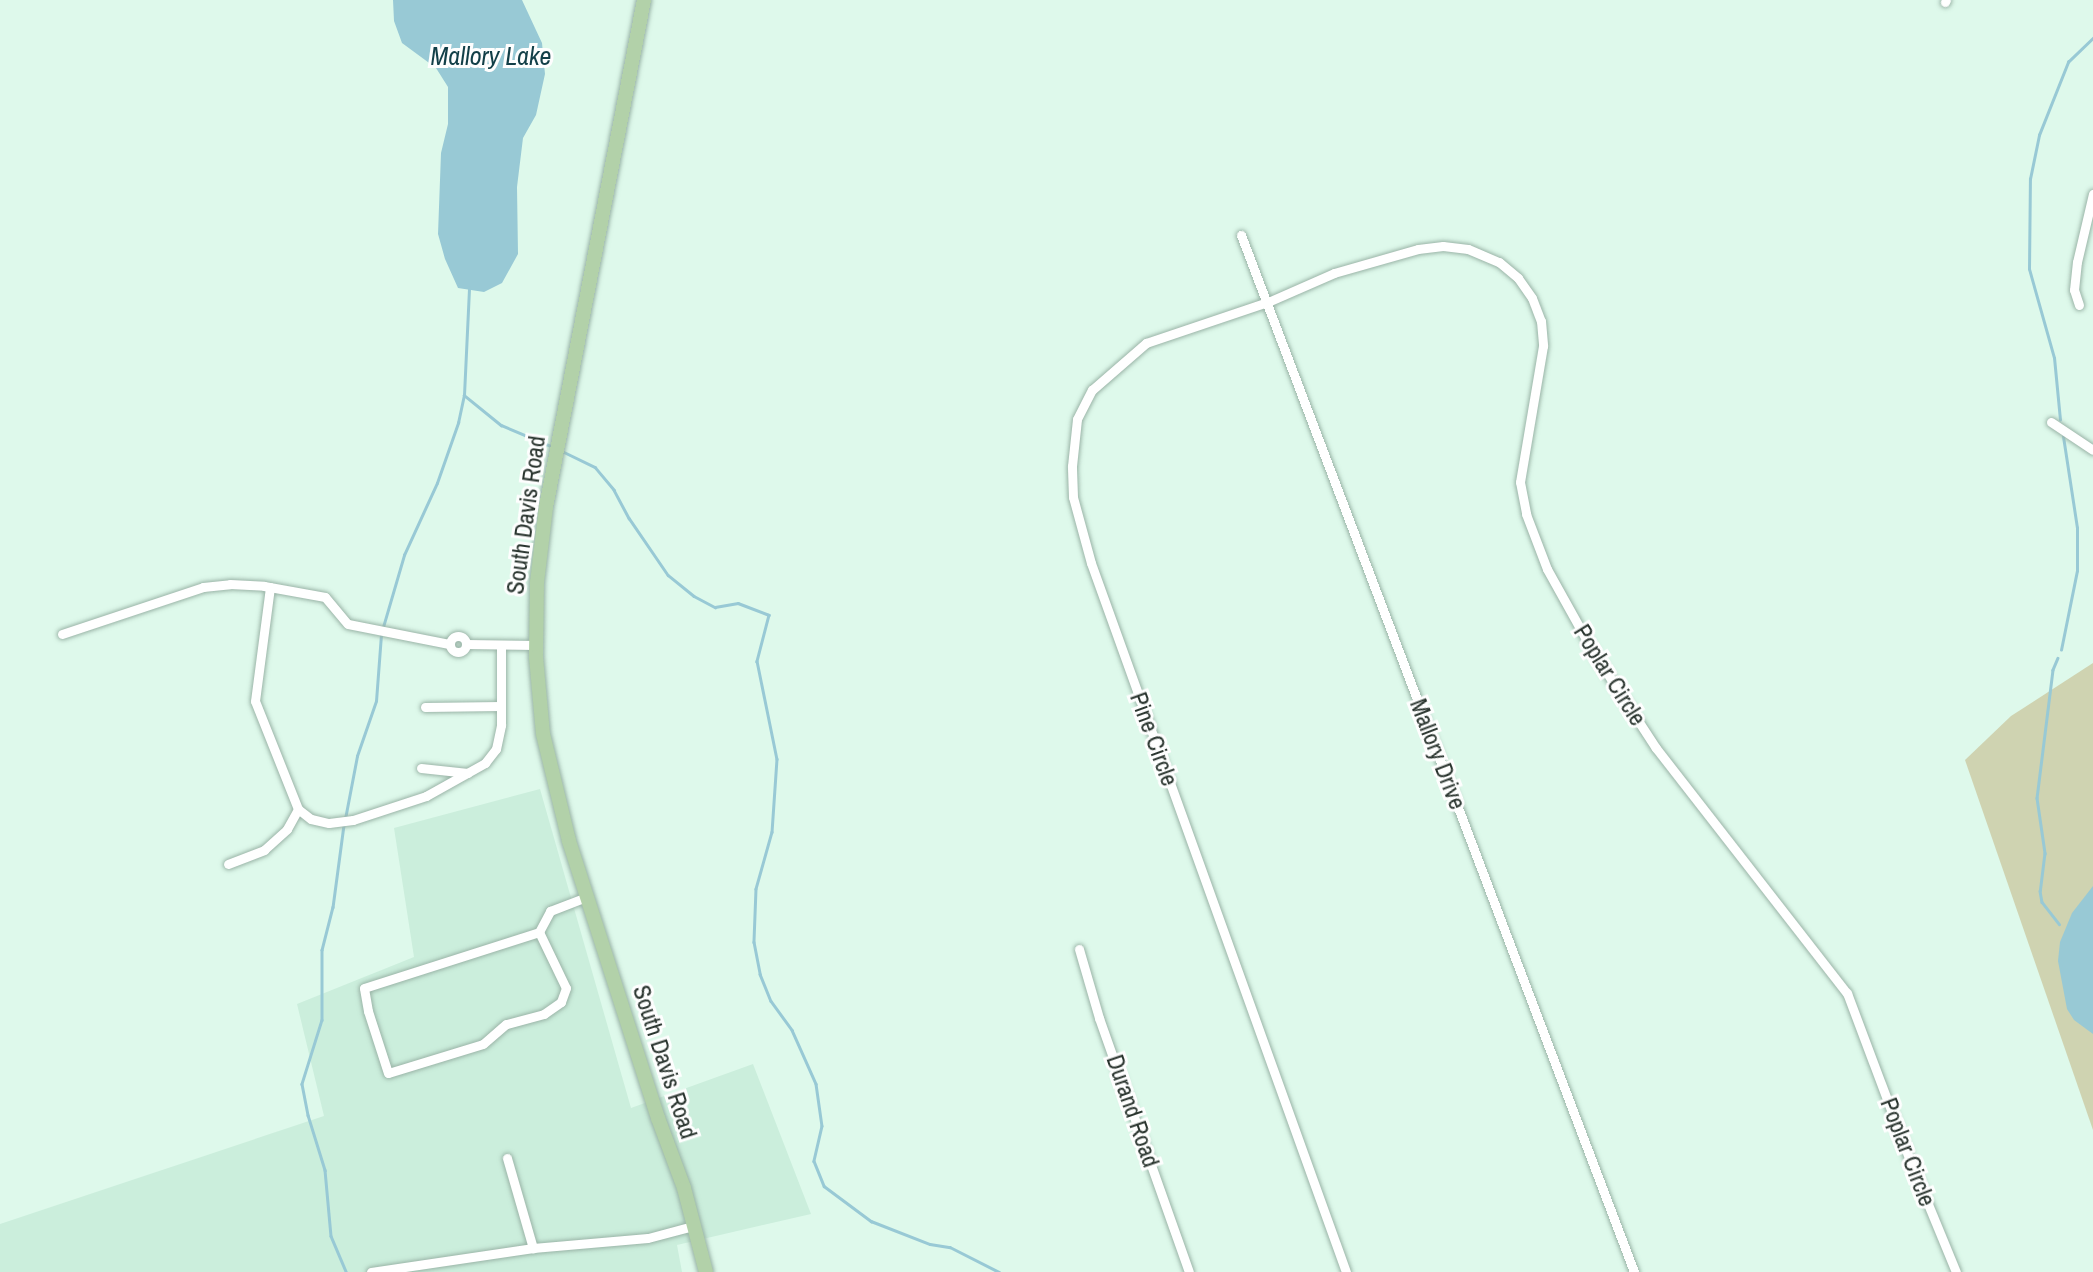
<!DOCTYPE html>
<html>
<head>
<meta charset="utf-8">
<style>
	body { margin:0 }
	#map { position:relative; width:2093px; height:1272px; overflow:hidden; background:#def9eb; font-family:"Archivo Narrow",sans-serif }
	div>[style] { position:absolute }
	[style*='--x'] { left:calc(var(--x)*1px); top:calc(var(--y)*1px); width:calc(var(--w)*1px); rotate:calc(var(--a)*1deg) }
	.built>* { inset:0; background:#cbeedc }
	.green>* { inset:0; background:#cfd3b1 }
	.water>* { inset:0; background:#98c9d5 }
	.stream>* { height:2.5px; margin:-1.25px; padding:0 1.25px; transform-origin:1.25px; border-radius:1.25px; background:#98c9d5 }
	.roads { filter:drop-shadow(0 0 2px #9ab4a7) drop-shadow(0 0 2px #9ab4a7) }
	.street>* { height:9px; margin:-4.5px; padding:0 4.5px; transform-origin:4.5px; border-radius:4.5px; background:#fff }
	.street>.ring { margin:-4.5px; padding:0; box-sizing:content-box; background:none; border:9px solid #fff; border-radius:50% }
	.primary>* { height:14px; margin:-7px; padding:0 7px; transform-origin:7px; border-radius:7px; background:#b2d1a9 }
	span { translate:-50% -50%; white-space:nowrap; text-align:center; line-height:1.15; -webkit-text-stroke:6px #fefefe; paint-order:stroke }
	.street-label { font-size:24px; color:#29342e }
	.water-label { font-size:26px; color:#123f48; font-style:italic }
</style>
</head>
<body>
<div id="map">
	<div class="built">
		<div style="clip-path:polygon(540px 789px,631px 1108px,753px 1064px,811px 1214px,677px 1245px,682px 1272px,0 1272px,0 1224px,324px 1116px,297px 1004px,414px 957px,394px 828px)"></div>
	</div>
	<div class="green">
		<div style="clip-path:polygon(2093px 663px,2093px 1130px,1965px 760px,2011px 716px)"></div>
	</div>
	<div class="water">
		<div style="clip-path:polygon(393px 0,522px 0,542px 43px,545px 74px,536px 115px,523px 138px,517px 187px,518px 254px,502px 283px,484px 292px,458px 288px,445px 259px,438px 234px,441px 153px,448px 124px,448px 87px,436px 68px,402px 43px,394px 21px)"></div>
		<div style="clip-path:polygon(2093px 886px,2093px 1034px,2074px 1020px,2067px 1009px,2058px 961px,2060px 942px,2072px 913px)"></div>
	</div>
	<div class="stream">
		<div style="--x:464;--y:395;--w:48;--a:39"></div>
		<div style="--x:501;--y:425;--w:56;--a:22.9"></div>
		<div style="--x:2060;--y:420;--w:62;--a:-95.5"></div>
		<div style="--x:2054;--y:358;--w:92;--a:-105.7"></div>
		<div style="--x:2029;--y:269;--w:90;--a:-89.4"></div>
		<div style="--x:2030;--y:179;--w:45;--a:-78.4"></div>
		<div style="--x:2039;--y:135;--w:79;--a:-68.3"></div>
		<div style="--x:2068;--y:62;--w:35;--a:-44"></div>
		<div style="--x:562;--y:451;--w:37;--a:26"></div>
		<div style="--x:595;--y:467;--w:30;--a:50"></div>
		<div style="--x:614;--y:490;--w:32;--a:62"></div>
		<div style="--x:629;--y:518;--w:69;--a:55.6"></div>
		<div style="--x:668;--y:575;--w:33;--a:39"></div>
		<div style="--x:694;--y:596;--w:24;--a:28"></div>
		<div style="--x:715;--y:607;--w:23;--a:-10"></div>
		<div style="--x:738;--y:603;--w:33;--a:21"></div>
		<div style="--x:769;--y:615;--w:48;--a:104.6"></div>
		<div style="--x:757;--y:661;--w:100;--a:78.5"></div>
		<div style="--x:777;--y:759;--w:73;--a:93.9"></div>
		<div style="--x:772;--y:832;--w:59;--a:105.7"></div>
		<div style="--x:756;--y:889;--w:53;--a:92.2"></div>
		<div style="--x:754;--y:942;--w:33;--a:79"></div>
		<div style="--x:760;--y:974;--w:29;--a:68"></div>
		<div style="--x:771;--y:1001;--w:36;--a:54"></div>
		<div style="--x:792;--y:1030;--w:59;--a:66"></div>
		<div style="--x:816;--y:1084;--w:42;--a:81.9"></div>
		<div style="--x:822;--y:1126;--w:36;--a:103"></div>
		<div style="--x:814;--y:1161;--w:27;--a:68"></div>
		<div style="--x:824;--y:1186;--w:59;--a:36.7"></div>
		<div style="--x:871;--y:1221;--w:63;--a:21.3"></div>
		<div style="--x:930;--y:1244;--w:20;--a:9"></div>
		<div style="--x:950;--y:1247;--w:55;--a:27"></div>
		<div style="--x:383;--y:627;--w:75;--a:-73.7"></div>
		<div style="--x:404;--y:555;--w:79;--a:-65.4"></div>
		<div style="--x:437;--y:483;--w:64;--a:-70.7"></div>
		<div style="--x:458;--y:423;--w:29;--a:-78"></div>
		<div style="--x:464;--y:395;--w:107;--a:-87.3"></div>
		<div style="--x:2061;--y:650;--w:81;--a:-78.6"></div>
		<div style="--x:2077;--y:571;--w:43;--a:-90"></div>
		<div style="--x:2077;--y:528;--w:92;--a:-98.7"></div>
		<div style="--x:2058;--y:658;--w:13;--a:113"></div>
		<div style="--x:2053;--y:670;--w:129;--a:97.1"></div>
		<div style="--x:2037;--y:798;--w:56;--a:81.7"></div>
		<div style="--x:2045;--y:853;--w:38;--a:97"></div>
		<div style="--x:2040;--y:891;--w:11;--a:80"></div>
		<div style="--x:2042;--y:902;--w:28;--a:52"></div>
		<div style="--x:345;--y:819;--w:64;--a:-79.2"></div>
		<div style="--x:357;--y:756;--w:58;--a:-70.9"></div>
		<div style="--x:376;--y:701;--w:67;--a:-85.7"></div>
		<div style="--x:344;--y:825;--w:83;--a:97.6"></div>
		<div style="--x:333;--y:907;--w:44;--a:104.3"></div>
		<div style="--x:322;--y:950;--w:70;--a:90"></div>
		<div style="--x:322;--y:1020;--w:67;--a:107.4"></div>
		<div style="--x:302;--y:1084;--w:32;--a:79"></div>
		<div style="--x:308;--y:1115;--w:58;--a:72.8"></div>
		<div style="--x:325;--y:1170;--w:66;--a:84.8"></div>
		<div style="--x:331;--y:1236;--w:39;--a:67"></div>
	</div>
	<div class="roads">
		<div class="street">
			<div style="--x:1945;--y:2;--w:2;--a:-63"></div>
			<div style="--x:1241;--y:235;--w:1109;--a:69.24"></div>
			<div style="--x:2079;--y:305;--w:16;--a:-108"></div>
			<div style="--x:2074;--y:290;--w:28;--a:-84"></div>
			<div style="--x:2077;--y:262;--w:70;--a:-76.8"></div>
			<div style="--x:2051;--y:422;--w:50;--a:33.7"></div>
			<div style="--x:62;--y:634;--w:149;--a:-18.4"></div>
			<div style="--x:203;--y:587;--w:27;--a:-6"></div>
			<div style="--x:230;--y:584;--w:34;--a:3"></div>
			<div style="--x:264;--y:586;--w:62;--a:10.2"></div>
			<div style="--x:325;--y:597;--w:35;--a:50"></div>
			<div style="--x:348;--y:624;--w:103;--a:11.2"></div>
			<div class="ring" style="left:450px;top:636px;width:7px;height:7px"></div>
			<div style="--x:466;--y:644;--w:69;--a:0.8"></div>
			<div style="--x:425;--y:707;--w:76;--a:-0.8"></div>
			<div style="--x:421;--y:768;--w:47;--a:6.1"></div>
			<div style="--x:298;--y:809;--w:16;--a:38"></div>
			<div style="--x:311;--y:819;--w:18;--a:13"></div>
			<div style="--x:329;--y:823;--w:24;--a:-7"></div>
			<div style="--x:353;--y:820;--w:77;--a:-18.2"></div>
			<div style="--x:426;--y:796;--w:68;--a:-29.2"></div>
			<div style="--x:485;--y:763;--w:18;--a:-52"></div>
			<div style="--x:496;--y:749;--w:25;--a:-78"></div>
			<div style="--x:501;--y:725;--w:80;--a:-90"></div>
			<div style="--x:228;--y:864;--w:39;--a:-21"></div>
			<div style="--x:264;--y:850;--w:31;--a:-42"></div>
			<div style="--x:287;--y:829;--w:23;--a:-61"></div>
			<div style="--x:298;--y:809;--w:116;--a:-111.7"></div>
			<div style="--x:255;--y:701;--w:115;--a:-82.5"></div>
			<div style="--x:539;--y:932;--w:62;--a:64.3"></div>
			<div style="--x:566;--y:988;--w:15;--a:110"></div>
			<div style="--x:561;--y:1002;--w:21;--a:145"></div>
			<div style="--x:544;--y:1014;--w:39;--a:165"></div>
			<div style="--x:506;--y:1024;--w:30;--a:139"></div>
			<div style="--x:483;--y:1044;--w:99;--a:163"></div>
			<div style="--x:388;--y:1073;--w:65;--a:-107.9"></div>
			<div style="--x:368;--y:1011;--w:23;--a:-100"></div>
			<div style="--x:364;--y:988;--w:184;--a:-17.7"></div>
			<div style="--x:539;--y:932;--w:24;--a:-62"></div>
			<div style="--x:550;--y:911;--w:40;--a:-21"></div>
			<div style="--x:1079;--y:949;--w:72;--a:73.8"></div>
			<div style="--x:1099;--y:1018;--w:269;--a:70.5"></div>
			<div style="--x:507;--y:1158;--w:94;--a:73.9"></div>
			<div style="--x:371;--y:1272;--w:164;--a:-8.4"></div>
			<div style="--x:533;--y:1248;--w:115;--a:-5"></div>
			<div style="--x:648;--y:1238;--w:47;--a:-14.9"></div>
			<div style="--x:1346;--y:1272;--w:753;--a:-109.78"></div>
			<div style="--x:1091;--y:563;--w:68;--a:-105.3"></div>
			<div style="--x:1073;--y:497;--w:31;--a:-92"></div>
			<div style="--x:1072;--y:466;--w:47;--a:-83.9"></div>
			<div style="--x:1077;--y:419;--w:33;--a:-63"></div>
			<div style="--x:1092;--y:390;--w:72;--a:-41"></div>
			<div style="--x:1146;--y:343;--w:129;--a:-18.6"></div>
			<div style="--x:1268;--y:302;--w:72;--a:-23.7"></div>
			<div style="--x:1334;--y:273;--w:87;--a:-15.9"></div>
			<div style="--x:1418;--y:249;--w:25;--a:-7"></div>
			<div style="--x:1443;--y:246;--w:25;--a:7"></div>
			<div style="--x:1468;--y:249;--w:34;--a:23"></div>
			<div style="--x:1499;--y:262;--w:25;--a:40"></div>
			<div style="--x:1518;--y:278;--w:24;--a:55"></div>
			<div style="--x:1532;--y:298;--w:25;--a:69"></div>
			<div style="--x:1541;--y:321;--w:25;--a:85"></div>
			<div style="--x:1543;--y:346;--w:138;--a:99.6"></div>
			<div style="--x:1520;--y:482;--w:33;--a:79"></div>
			<div style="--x:1526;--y:514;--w:59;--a:69.1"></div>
			<div style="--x:1547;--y:569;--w:93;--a:60.9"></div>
			<div style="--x:1592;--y:650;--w:117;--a:56.9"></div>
			<div style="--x:1656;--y:748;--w:311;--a:52.1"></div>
			<div style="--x:1847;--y:993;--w:176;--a:69.4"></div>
			<div style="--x:1909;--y:1158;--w:123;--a:67.6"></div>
		</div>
		<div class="primary">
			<div style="--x:644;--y:0;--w:516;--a:100.94"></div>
			<div style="--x:546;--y:507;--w:76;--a:96.8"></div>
			<div style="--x:537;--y:582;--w:75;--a:90.8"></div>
			<div style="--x:536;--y:657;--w:77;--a:84.8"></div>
			<div style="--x:543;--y:734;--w:110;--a:76.3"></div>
			<div style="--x:569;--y:841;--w:291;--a:72.2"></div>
			<div style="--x:658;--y:1118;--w:75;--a:69.6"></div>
			<div style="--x:684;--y:1188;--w:87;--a:75.3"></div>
		</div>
	</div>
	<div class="street-label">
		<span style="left:526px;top:515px;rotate:-82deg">South Davis Road</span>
		<span style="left:1610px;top:675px;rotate:58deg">Poplar Circle</span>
		<span style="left:1154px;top:739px;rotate:70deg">Pine Circle</span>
		<span style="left:1438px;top:754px;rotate:69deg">Mallory Drive</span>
		<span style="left:665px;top:1062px;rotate:72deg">South Davis Road</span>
		<span style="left:1133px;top:1111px;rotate:71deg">Durand Road</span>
		<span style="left:1908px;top:1152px;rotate:69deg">Poplar Circle</span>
	</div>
	<div class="water-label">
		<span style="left:491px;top:56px">Mallory Lake</span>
	</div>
</div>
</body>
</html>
